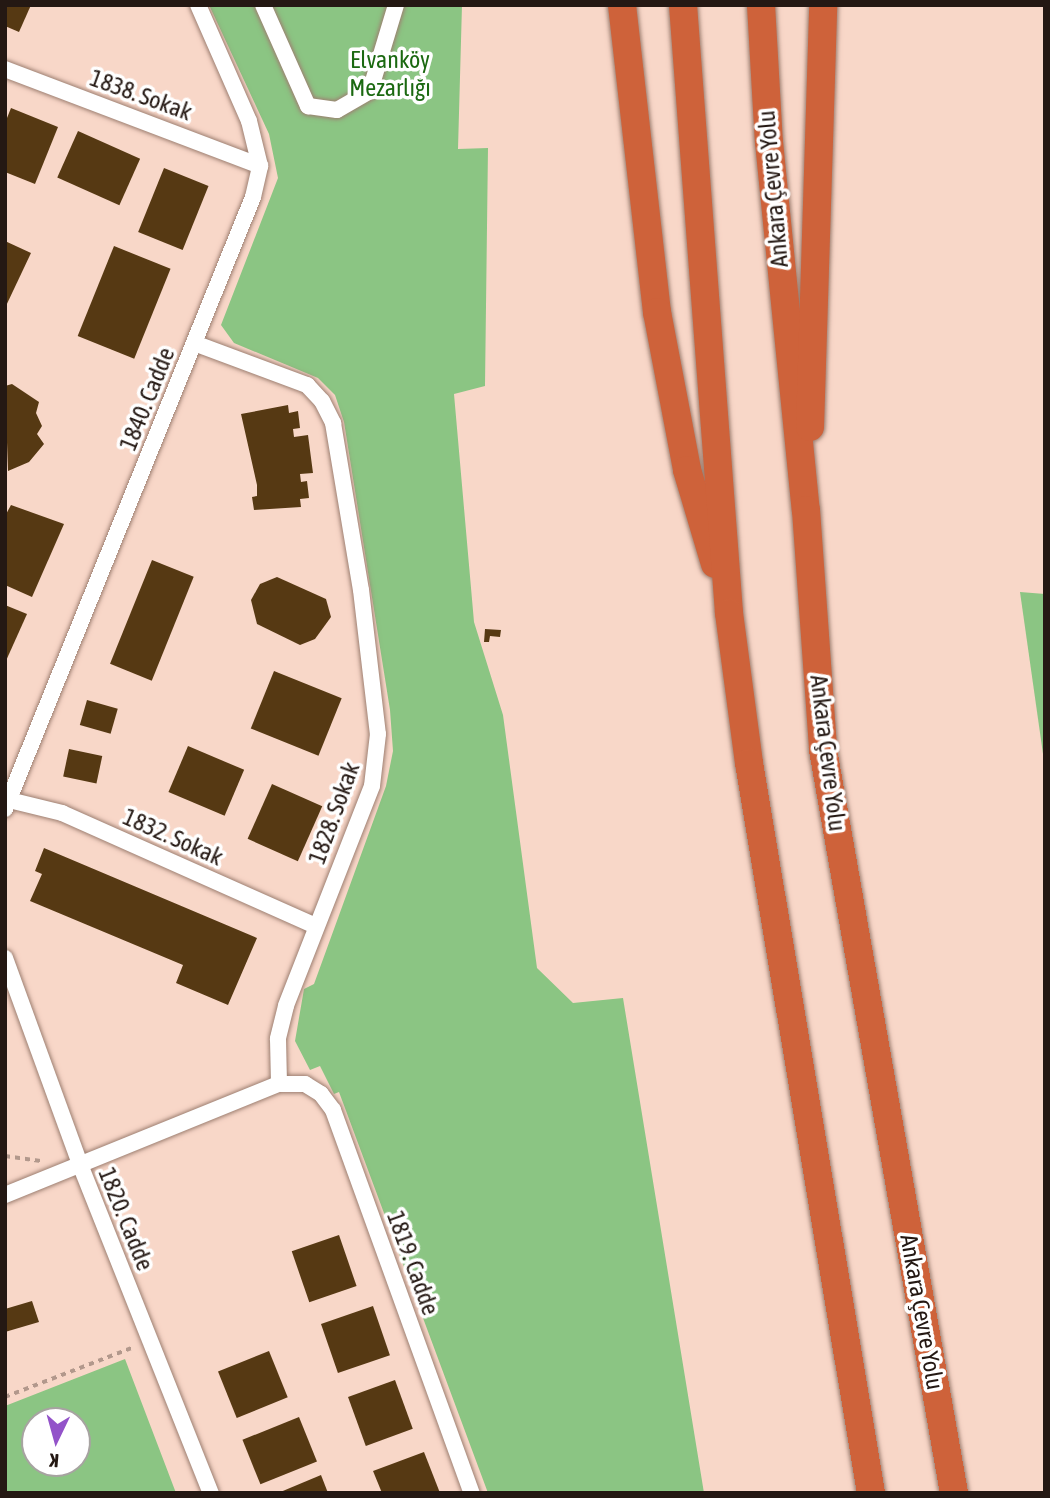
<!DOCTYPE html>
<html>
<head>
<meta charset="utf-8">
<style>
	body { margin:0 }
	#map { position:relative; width:1050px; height:1498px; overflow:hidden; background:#f8d7c8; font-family:"Asap Condensed",sans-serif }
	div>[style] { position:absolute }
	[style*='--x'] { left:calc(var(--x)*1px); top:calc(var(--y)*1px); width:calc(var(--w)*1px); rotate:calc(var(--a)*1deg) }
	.green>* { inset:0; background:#8bc583 }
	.building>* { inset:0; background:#563913; transform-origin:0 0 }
	.path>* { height:3.5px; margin-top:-1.75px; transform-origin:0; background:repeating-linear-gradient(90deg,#b2988c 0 5px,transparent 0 10px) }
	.roads { filter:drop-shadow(0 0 2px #9d7f71) drop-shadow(0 0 2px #9d7f71) }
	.minor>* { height:16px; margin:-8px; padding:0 8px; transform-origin:8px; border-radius:8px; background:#fff }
	.motorway>* { height:28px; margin:-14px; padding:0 14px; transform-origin:14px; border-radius:14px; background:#ce623a }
	span { translate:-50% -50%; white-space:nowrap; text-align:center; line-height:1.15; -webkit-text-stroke:7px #fff; paint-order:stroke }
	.park-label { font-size:24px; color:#1b6911 }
	.street-label { font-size:24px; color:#241813 }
	.frame { position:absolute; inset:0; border:7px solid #241813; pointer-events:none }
	.north { position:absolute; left:21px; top:1407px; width:70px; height:70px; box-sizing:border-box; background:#fff; border:2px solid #a7a3a1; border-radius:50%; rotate:185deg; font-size:19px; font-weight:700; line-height:28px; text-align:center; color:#241813 }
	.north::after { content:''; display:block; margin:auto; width:24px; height:32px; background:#9353c9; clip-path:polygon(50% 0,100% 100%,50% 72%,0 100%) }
</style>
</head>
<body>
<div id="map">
	<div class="green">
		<div style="clip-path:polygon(209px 5px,462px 5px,458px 149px,488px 148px,485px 386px,454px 394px,474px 622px,503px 715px,537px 968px,573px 1003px,623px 998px,704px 1493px,488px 1493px,339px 1092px,334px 1094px,320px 1066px,310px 1070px,295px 1041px,304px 989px,314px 984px,386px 786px,393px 751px,390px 710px,344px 422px,335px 395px,318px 378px,234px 343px,221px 325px,278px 178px,269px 134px)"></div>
		<div style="clip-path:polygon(1020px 592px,1045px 594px,1045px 768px)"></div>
		<div style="clip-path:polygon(evenodd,125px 1359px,176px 1493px,5px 1493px,5px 1406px,125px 1359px,35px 1421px,77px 1421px,77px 1463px,35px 1463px,35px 1421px)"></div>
	</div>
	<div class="building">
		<div style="clip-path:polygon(5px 5px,31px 5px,19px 32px,5px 26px)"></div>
		<div style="clip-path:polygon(11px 108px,58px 127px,35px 184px,5px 172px,5px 123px)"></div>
		<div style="left:78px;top:131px;width:68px;height:51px;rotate:24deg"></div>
		<div style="left:164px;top:168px;width:48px;height:69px;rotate:22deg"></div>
		<div style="clip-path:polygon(5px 241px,31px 253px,5px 308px)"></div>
		<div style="left:114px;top:246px;width:61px;height:97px;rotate:22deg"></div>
		<div style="clip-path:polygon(12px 384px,39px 402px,36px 413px,42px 426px,37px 434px,44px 444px,29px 462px,8px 471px,5px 386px)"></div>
		<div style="clip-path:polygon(288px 405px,289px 413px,298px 411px,300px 428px,293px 429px,294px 437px,308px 435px,313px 473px,300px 474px,301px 482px,307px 481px,309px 498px,300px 499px,301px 507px,254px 510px,252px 497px,257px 496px,257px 485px,241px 414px)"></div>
		<div style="clip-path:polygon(11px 505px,64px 524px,32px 597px,5px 585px,5px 516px)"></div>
		<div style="left:152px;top:560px;width:45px;height:112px;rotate:22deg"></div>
		<div style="clip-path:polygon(277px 577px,326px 599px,331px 617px,315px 639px,300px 645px,257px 624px,251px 600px,260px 584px)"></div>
		<div style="clip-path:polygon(5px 605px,27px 614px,5px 663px)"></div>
		<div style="clip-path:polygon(485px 629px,501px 630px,500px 637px,490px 636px,489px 642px,484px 642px)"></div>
		<div style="left:274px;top:671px;width:73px;height:62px;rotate:22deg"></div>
		<div style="left:87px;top:700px;width:32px;height:26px;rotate:16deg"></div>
		<div style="left:188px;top:746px;width:61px;height:50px;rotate:23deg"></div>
		<div style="left:69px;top:749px;width:34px;height:28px;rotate:12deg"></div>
		<div style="left:272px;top:784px;width:55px;height:60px;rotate:24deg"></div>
		<div style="clip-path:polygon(44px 848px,257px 938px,228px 1005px,176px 983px,183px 965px,30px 901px,42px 874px,35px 871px)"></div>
		<div style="left:339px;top:1235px;width:54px;height:50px;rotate:71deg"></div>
		<div style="clip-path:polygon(32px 1301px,39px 1322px,5px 1332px,5px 1309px)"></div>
		<div style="left:373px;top:1306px;width:52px;height:55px;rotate:71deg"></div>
		<div style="left:269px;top:1351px;width:50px;height:55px;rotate:68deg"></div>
		<div style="left:395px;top:1380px;width:52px;height:50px;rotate:70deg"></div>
		<div style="left:299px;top:1417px;width:48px;height:61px;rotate:68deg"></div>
		<div style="clip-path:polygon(424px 1452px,440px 1493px,382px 1493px,373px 1471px)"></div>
		<div style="clip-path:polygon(321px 1475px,328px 1493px,278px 1493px)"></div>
	</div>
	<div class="path">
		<div style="--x:5;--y:1156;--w:36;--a:8"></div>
		<div style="--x:5;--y:1397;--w:138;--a:-21.2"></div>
	</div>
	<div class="roads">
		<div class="minor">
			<div style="--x:263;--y:5;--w:111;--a:66"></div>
			<div style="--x:308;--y:106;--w:29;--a:8"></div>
			<div style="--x:337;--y:110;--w:38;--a:-30"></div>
			<div style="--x:370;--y:91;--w:90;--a:-73.2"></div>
			<div style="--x:5;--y:69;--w:273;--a:20.8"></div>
			<div style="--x:194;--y:343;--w:121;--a:20.4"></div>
			<div style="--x:307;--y:385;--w:22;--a:47"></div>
			<div style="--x:322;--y:401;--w:25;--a:63"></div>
			<div style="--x:333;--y:423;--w:169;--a:80.5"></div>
			<div style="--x:361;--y:590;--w:145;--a:83.3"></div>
			<div style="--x:378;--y:734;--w:52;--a:96.6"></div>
			<div style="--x:372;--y:786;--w:236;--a:111.4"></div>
			<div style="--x:286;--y:1006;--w:34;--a:104"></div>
			<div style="--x:278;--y:1039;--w:45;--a:88.7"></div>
			<div style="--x:5;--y:799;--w:59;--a:13.8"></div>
			<div style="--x:62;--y:813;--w:278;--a:24"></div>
			<div style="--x:5;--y:809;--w:660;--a:-67.94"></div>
			<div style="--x:253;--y:197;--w:32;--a:-77"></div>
			<div style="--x:260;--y:166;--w:46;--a:-103.7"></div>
			<div style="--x:249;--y:121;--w:127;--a:-113.7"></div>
			<div style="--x:5;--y:958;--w:222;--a:70"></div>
			<div style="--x:81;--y:1167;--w:351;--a:68.3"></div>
			<div style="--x:5;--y:1195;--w:296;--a:-22.1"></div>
			<div style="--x:279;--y:1084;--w:26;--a:0"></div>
			<div style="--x:305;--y:1084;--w:19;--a:32"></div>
			<div style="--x:321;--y:1094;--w:20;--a:53"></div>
			<div style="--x:333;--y:1110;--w:407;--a:70.1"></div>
		</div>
		<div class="motorway">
			<div style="--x:622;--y:5;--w:309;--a:83.5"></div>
			<div style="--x:657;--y:312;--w:161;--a:79.2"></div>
			<div style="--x:687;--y:470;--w:98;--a:73.4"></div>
			<div style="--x:683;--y:5;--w:610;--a:85.67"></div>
			<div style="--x:729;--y:613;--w:151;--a:82.4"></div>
			<div style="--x:749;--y:763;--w:740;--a:80.51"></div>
			<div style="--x:761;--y:5;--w:137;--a:86.7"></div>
			<div style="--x:769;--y:142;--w:370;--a:84.3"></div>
			<div style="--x:806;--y:510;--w:241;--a:85.9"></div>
			<div style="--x:823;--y:750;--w:754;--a:80"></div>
			<div style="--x:810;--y:427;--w:422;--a:-88.2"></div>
		</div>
	</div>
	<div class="park-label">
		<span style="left:390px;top:74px">Elvanköy<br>Mezarlığı</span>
	</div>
	<div class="street-label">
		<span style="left:141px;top:95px;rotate:20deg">1838. Sokak</span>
		<span style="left:773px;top:189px;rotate:-95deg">Ankara Çevre Yolu</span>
		<span style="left:147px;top:399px;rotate:-68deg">1840. Cadde</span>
		<span style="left:828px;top:753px;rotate:83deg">Ankara Çevre Yolu</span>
		<span style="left:334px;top:813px;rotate:-70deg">1828. Sokak</span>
		<span style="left:173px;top:837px;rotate:24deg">1832. Sokak</span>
		<span style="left:126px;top:1219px;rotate:68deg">1820. Cadde</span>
		<span style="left:413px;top:1263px;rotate:70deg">1819. Cadde</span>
		<span style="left:922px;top:1312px;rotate:80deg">Ankara Çevre Yolu</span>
	</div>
	<div class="frame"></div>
	<div class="north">K</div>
</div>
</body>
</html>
